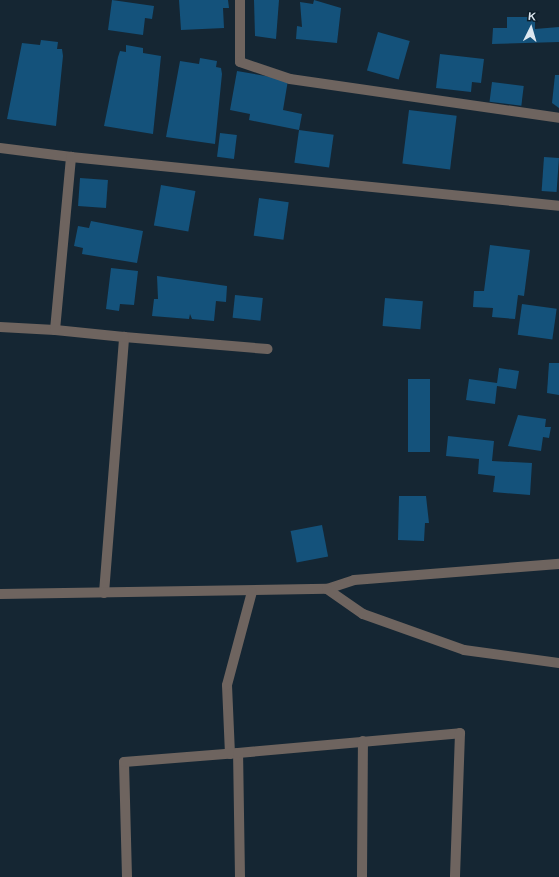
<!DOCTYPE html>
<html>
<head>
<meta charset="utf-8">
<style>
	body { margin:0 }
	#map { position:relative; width:559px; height:877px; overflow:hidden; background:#152633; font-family:Helvetica,sans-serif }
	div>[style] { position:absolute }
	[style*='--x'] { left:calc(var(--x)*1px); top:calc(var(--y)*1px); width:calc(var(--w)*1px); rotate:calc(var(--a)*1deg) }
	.building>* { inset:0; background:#14527b; transform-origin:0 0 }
	.lane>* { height:10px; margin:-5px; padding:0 5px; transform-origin:5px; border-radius:5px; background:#6e645f }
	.street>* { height:10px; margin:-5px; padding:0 5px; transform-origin:5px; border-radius:5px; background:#6e645f }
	span { translate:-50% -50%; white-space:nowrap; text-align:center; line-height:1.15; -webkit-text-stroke:3px #0c1d29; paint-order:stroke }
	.north { position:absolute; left:511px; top:8px; width:40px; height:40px; -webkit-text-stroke:3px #0c1d29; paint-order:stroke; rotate:5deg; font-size:11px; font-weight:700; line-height:16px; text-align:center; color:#dce7f0 }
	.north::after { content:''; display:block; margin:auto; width:14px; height:18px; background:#dce7f0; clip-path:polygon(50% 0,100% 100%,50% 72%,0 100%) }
</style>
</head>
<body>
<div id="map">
	<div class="building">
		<div style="clip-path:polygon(112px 0,154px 6px,152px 19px,145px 18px,143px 35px,108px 30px)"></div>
		<div style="clip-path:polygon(179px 0,228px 0,229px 8px,223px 8px,224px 28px,181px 30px)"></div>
		<div style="clip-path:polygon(254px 0,279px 0,276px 39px,255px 36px)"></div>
		<div style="clip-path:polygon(314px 0,341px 8px,337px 43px,296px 39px,297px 26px,302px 27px,300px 2px,313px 4px)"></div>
		<div style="clip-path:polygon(507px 17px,535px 17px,535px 29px,559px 27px,559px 42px,492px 44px,493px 28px,507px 28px)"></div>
		<div style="left:378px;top:32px;width:33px;height:40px;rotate:16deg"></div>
		<div style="clip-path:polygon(41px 40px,58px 42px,57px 49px,62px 49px,63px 56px,56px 126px,7px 119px,22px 43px,40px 45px)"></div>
		<div style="clip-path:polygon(126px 45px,143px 48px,143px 53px,161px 56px,153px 134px,104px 126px,118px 57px,120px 51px,126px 52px)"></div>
		<div style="clip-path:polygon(440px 54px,484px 59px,481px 83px,472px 82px,471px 92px,436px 88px)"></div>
		<div style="clip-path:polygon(200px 58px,217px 61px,216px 67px,221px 68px,222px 74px,215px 144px,166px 137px,180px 61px,199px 64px)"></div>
		<div style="clip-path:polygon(237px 71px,288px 80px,283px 110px,302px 114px,299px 130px,249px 120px,250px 114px,230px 110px)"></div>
		<div style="clip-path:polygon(555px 75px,559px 75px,559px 108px,552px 103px)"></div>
		<div style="left:492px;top:82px;width:32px;height:20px;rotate:7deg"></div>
		<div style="left:409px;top:110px;width:48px;height:54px;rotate:7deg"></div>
		<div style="left:299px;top:130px;width:35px;height:33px;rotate:8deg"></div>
		<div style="left:220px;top:133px;width:17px;height:24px;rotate:7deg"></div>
		<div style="left:544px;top:157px;width:15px;height:34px;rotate:4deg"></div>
		<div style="left:80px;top:178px;width:28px;height:28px;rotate:4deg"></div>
		<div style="left:161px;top:185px;width:35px;height:41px;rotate:10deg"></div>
		<div style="left:259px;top:198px;width:30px;height:38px;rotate:8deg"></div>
		<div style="clip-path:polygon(91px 221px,143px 231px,137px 263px,82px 254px,83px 248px,74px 246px,78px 226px,89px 228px)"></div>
		<div style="clip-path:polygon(490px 245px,530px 250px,524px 296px,518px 295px,515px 319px,492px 317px,493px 308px,473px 307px,474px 291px,484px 291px)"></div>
		<div style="clip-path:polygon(111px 268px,138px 271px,134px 305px,120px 304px,119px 311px,106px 309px)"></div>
		<div style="clip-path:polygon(157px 276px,227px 286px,226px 302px,216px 301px,214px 321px,192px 319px,190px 314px,189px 319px,152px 316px,154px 299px,158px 299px)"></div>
		<div style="left:235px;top:295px;width:28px;height:23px;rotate:6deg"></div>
		<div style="left:385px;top:298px;width:38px;height:28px;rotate:5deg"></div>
		<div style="left:522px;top:304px;width:35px;height:31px;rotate:8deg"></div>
		<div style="clip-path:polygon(549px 363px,559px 363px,559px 395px,547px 393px)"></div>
		<div style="clip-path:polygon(499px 368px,519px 371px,516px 389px,497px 386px,495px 404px,466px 400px,469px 379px,497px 383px)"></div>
		<div style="left:430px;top:379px;width:73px;height:22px;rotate:90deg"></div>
		<div style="clip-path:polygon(518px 415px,546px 419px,545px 427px,551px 427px,549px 438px,543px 437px,541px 451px,508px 446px)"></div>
		<div style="clip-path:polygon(448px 436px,494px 441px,492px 461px,532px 463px,530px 495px,493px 492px,495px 476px,478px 474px,479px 459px,446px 456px)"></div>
		<div style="clip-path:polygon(399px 496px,426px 496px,429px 523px,425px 523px,424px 541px,398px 540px)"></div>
		<div style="left:322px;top:525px;width:32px;height:32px;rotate:79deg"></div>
	</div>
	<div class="lane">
		<div style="--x:240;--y:0;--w:62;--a:90"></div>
		<div style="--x:240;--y:62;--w:53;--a:18.8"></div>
		<div style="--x:290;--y:79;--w:272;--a:8.2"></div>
		<div style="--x:124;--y:337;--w:144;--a:4.8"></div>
	</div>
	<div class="street">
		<div style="--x:0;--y:148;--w:72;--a:7.2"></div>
		<div style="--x:0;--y:327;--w:55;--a:3.1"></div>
		<div style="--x:327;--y:589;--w:28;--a:-18"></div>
		<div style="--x:354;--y:580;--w:206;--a:-4.5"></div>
		<div style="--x:104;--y:593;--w:257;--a:-85.5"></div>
		<div style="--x:124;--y:337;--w:69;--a:-174.2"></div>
		<div style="--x:55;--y:330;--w:174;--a:-84.7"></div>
		<div style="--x:71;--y:157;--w:490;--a:5.7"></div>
		<div style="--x:0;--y:594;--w:327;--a:-0.9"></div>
		<div style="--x:327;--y:589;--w:44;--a:34.8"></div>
		<div style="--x:363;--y:614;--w:107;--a:19.6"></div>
		<div style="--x:464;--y:650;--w:96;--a:7.8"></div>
		<div style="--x:230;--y:754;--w:69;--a:-92.5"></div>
		<div style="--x:227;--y:685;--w:96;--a:-75"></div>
		<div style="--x:127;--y:877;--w:115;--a:-91.5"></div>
		<div style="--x:124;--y:762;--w:114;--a:-4.5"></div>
		<div style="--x:240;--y:877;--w:124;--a:-90.9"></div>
		<div style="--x:238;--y:753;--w:223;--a:-5.1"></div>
		<div style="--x:460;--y:733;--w:144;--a:92"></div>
		<div style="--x:362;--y:877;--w:136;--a:-89.6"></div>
	</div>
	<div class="north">K</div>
</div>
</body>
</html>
